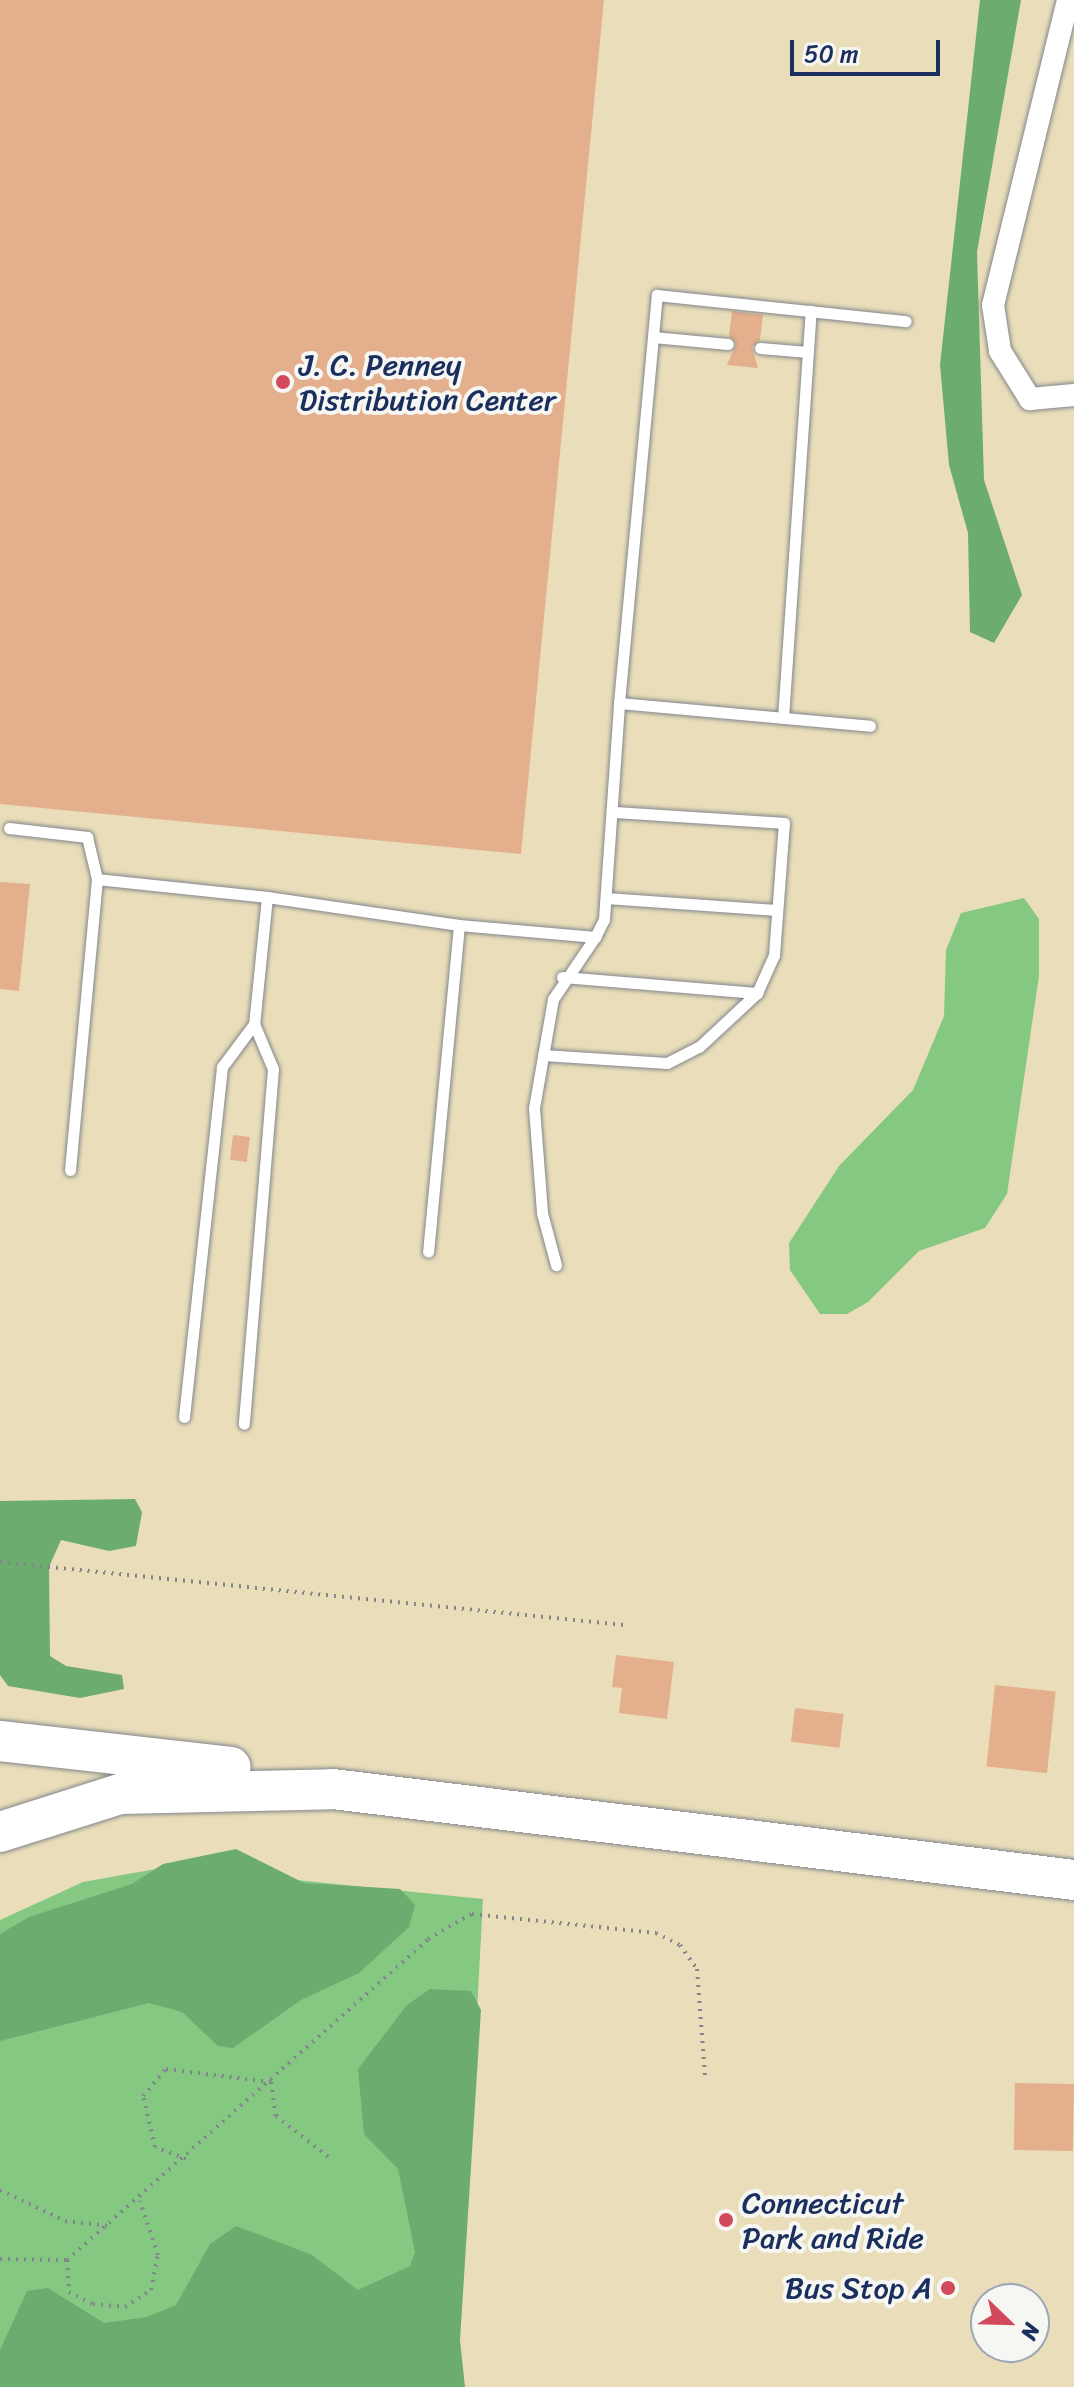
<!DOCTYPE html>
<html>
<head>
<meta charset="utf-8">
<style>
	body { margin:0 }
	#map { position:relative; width:1074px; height:2387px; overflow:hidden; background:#eadeba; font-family:Sriracha,sans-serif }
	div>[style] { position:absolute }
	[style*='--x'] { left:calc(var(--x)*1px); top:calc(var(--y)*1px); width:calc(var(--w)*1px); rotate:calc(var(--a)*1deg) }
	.green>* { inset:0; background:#85c881 }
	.forest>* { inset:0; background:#6cac6f }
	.building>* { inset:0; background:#e4af8d; transform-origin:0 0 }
	.path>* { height:4px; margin-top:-2px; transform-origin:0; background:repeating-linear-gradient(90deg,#82868c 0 2px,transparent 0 8px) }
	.roads { filter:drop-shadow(0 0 2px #82868c) drop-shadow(0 0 2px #82868c) }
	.lane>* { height:11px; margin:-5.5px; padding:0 5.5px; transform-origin:5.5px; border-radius:5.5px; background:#fff }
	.street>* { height:22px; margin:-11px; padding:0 11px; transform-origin:11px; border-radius:11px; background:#fff }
	.highway>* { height:40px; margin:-20px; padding:0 20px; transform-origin:20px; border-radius:20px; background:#fff }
	.dots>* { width:22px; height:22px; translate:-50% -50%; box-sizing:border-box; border:4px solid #f6f6f2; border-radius:50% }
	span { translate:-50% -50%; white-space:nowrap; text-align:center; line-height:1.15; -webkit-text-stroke:8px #f6f6f2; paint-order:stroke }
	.poi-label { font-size:30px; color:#1b2f5e }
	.left { translate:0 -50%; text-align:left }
	.right { translate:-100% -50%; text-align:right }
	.north { position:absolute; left:970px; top:2283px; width:80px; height:80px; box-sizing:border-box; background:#f6f6f2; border:2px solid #9ea6b7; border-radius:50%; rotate:113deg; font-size:22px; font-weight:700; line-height:32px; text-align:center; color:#1b2f5e }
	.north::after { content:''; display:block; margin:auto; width:28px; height:36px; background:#d1495b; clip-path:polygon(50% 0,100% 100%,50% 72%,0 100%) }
	.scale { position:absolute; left:790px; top:40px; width:150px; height:36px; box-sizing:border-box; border:4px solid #1b2f5e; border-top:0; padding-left:10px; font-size:24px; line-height:28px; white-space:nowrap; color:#1b2f5e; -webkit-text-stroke:6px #f6f6f2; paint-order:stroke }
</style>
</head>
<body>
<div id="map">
	<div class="green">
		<div style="clip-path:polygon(1024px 898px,1039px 919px,1039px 976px,1007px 1194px,985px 1228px,919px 1251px,868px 1302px,847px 1314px,820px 1314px,790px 1270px,789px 1243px,839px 1166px,913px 1090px,944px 1016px,946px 950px,961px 913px)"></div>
		<div style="clip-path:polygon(167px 1867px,483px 1899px,457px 2387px,0 2387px,0 1920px,83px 1882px)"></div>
	</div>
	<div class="forest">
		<div style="clip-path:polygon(980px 0,1021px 0,977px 252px,984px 480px,1022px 595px,994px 643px,970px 632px,968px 533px,949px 465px,940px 365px)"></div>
		<div style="clip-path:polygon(135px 1499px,142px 1512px,136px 1546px,109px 1551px,61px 1540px,49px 1567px,50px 1656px,66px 1666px,122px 1675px,124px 1689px,80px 1698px,8px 1686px,0 1675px,0 1501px)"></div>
		<div style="clip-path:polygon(236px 1849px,304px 1883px,400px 1889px,415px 1905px,409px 1927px,359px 1973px,301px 2000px,233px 2048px,218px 2046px,182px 2012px,149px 2003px,0 2041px,0 1934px,29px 1917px,132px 1884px,163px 1864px)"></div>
		<div style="clip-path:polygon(430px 1989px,471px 1991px,481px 2010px,460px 2340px,465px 2387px,0 2387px,0 2350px,27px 2291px,48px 2288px,104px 2323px,147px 2317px,176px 2305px,210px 2244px,236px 2226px,312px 2255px,358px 2290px,410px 2266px,415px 2252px,398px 2169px,364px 2134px,358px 2069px,407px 2005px)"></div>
	</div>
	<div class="building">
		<div style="clip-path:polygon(0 0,604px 0,521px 854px,0 804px)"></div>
		<div style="clip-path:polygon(732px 311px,763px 315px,760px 340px,752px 347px,758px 368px,727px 365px,736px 344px,729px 336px)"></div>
		<div style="clip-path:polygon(0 882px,30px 884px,19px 991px,0 989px)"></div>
		<div style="left:233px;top:1135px;width:17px;height:25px;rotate:7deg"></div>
		<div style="clip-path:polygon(616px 1655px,674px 1662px,667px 1719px,619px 1713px,622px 1688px,612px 1687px)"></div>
		<div style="left:995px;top:1685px;width:61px;height:82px;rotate:6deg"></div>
		<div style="left:795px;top:1708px;width:49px;height:34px;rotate:7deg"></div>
		<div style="left:1015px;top:2083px;width:59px;height:67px;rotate:1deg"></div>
	</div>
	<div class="path">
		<div style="--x:0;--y:1562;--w:627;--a:5.77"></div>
		<div style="--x:186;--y:2159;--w:33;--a:-159"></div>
		<div style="--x:155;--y:2147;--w:52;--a:-103.2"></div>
		<div style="--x:143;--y:2096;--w:35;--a:-50"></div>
		<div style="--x:166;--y:2069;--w:106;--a:7.1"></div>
		<div style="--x:271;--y:2082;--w:34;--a:82"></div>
		<div style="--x:276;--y:2116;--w:70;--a:38"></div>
		<div style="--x:0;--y:2190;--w:72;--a:25.5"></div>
		<div style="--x:65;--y:2221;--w:45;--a:6.3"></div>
		<div style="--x:0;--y:2259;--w:67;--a:0.9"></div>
		<div style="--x:67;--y:2260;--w:483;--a:-41.6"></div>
		<div style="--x:428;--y:1939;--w:51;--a:-29.6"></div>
		<div style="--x:472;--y:1914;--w:185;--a:5.9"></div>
		<div style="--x:656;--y:1933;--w:27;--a:27"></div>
		<div style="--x:680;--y:1945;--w:29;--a:55"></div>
		<div style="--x:697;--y:1969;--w:107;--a:85.7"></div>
		<div style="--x:67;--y:2260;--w:32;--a:86"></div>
		<div style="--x:69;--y:2292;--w:27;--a:27"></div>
		<div style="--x:93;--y:2304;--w:32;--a:5"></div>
		<div style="--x:125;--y:2307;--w:31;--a:-33"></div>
		<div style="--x:151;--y:2290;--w:36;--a:-79"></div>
		<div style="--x:158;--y:2255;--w:57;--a:-108.4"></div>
	</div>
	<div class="roads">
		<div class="lane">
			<div style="--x:653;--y:337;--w:75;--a:5.3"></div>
			<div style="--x:760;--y:348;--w:48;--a:4.8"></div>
			<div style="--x:619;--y:703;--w:410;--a:-84.7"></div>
			<div style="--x:657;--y:295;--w:250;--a:6"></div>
			<div style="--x:783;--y:718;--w:408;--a:-86.1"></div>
			<div style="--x:9;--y:828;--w:79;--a:6.6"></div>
			<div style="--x:87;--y:837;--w:43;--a:76.6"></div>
			<div style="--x:267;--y:897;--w:194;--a:8.3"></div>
			<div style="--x:459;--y:925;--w:328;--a:95.4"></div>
			<div style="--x:606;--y:898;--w:171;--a:4"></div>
			<div style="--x:459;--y:925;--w:137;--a:5"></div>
			<div style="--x:595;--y:937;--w:75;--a:124.1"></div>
			<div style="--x:553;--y:999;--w:111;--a:99.9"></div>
			<div style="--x:534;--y:1108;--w:105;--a:85.6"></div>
			<div style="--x:542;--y:1213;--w:54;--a:74.9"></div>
			<div style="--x:595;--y:937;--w:20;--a:-63"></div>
			<div style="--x:604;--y:919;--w:217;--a:-86"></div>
			<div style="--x:619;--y:703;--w:252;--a:5.2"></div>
			<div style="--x:562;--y:977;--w:196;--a:4.7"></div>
			<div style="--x:543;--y:1055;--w:124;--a:3.7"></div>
			<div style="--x:667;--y:1063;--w:36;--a:-27"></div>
			<div style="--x:699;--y:1047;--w:79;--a:-43"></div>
			<div style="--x:757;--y:993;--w:42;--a:-65.9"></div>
			<div style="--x:774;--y:955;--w:132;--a:-85.7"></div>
			<div style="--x:784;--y:823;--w:172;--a:-176.3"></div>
			<div style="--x:70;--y:1170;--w:292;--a:-84.7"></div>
			<div style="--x:97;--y:879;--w:171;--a:6"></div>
			<div style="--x:267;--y:897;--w:128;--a:95.8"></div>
			<div style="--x:254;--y:1024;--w:49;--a:67.1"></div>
			<div style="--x:273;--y:1069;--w:356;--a:94.7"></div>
			<div style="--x:184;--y:1417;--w:352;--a:-83.8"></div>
			<div style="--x:222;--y:1067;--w:54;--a:-53.3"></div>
		</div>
		<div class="street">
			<div style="--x:1068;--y:0;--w:314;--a:103.8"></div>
			<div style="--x:993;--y:305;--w:47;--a:81.3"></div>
			<div style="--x:1000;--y:351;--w:57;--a:58"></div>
			<div style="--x:1030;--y:399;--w:44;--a:-5.2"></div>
		</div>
		<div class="highway">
			<div style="--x:0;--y:1741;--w:232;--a:6.4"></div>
			<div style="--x:0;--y:1832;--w:126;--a:-17.6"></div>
			<div style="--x:120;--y:1794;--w:213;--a:-1.3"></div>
			<div style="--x:333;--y:1789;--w:747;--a:7"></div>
		</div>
	</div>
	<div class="dots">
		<div style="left:283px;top:382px;background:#d1495b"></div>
		<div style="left:726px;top:2220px;background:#d1495b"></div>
		<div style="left:948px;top:2288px;background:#d1495b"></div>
	</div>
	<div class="poi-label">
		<span class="left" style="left:299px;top:382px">J. C. Penney<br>Distribution Center</span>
		<span class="left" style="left:742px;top:2220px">Connecticut<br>Park and Ride</span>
		<span class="right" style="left:932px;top:2288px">Bus Stop A</span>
	</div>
	<div class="north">N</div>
	<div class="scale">50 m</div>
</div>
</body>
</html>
